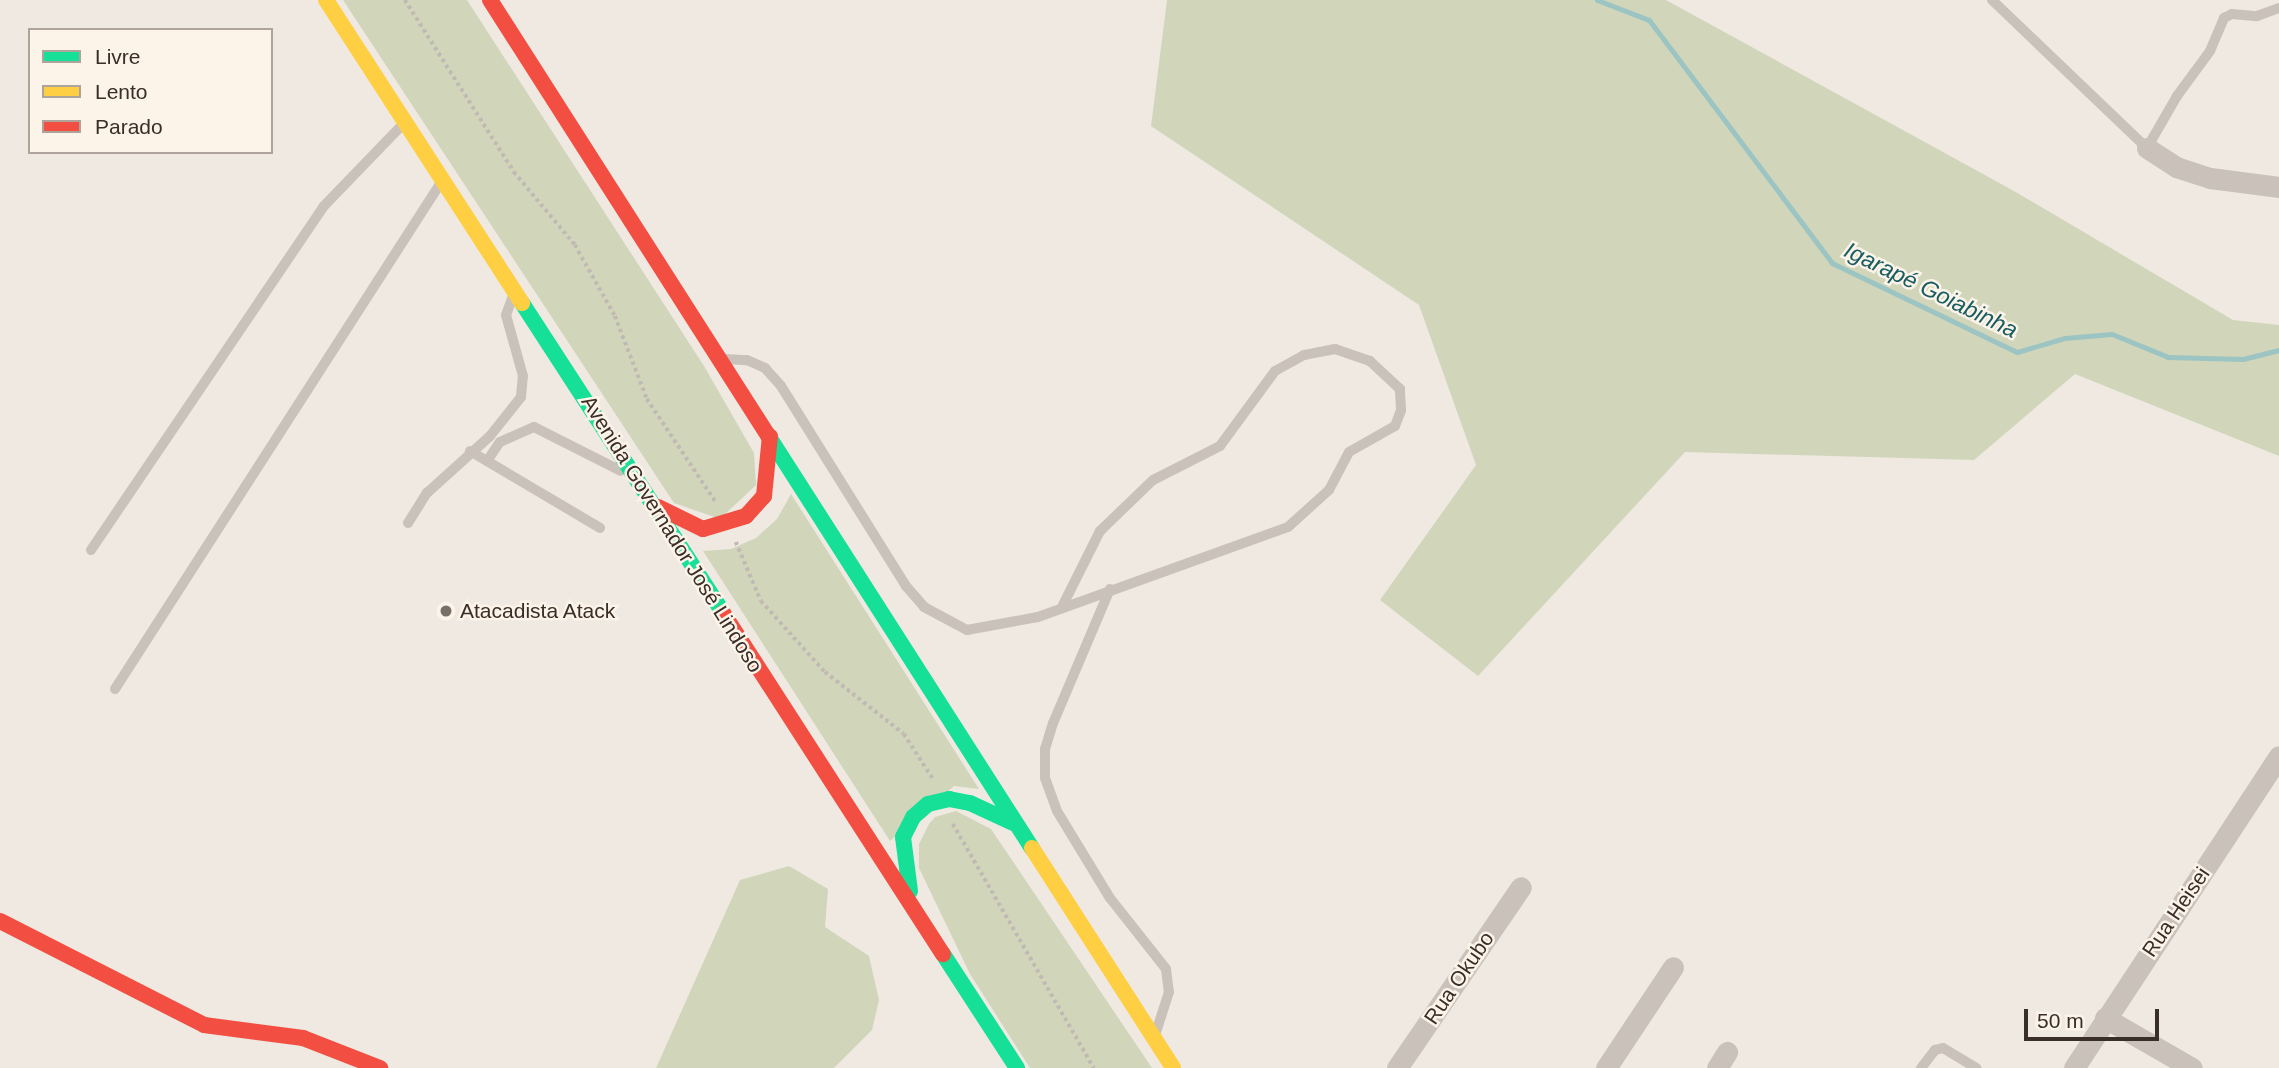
<!DOCTYPE html>
<html>
<head>
<meta charset="utf-8">
<style>
	body { margin:0 }
	#map { position:relative; width:2279px; height:1068px; overflow:hidden; background:#efe9e2; font-family:Helvetica,sans-serif }
	div>[style] { position:absolute }
	[style*='--x'] { left:calc(var(--x)*1px); top:calc(var(--y)*1px); width:calc(var(--w)*1px); rotate:calc(var(--a)*1deg) }
	.green>* { inset:0; background:#d1d6ba }
	.stream>* { height:5px; margin:-2.5px; padding:0 2.5px; transform-origin:2.5px; border-radius:2.5px; background:#9cc4c3 }
	.path>* { height:3.5px; margin-top:-1.75px; transform-origin:0; background:repeating-linear-gradient(90deg,#c1b9b3 0 3.5px,transparent 0 7px) }
	.lane>* { height:10px; margin:-5px; padding:0 5px; transform-origin:5px; border-radius:5px; background:#c9c1ba }
	.street>* { height:21px; margin:-10.5px; padding:0 10.5px; transform-origin:10.5px; border-radius:10.5px; background:#c9c1ba }
	.fast>* { height:16px; margin:-8px; padding:0 8px; transform-origin:8px; border-radius:8px; background:#16e098 }
	.slow>* { height:16px; margin:-8px; padding:0 8px; transform-origin:8px; border-radius:8px; background:#ffcf43 }
	.jam>* { height:16px; margin:-8px; padding:0 8px; transform-origin:8px; border-radius:8px; background:#f24e42 }
	.dots>* { width:19px; height:19px; translate:-50% -50%; box-sizing:border-box; border:4px solid #fcf3e9; border-radius:50% }
	span { translate:-50% -50%; white-space:nowrap; text-align:center; line-height:1.15; -webkit-text-stroke:5px #fcf3e9; paint-order:stroke }
	.street-label { font-size:21px; color:#3a2e28 }
	.poi-label { font-size:21px; color:#3a2e28 }
	.left { translate:0 -50%; text-align:left }
	.water-label { font-size:23px; color:#185d61; font-style:italic }
	.legend { position:absolute; left:28px; top:28px; width:245px; height:126px; box-sizing:border-box; background:#fcf3e9; border:2px solid #aea49c; margin:0; padding:9px 12px; list-style:none; font-size:21px; color:#3a2e28 }
	.legend li { display:flex; align-items:center; gap:14px; height:35px }
	.legend b { width:35px; border:2px solid #aea49c }
	.scale { position:absolute; left:2024px; top:1009px; width:135px; height:32px; box-sizing:border-box; border:4px solid #3a2e28; border-top:0; padding-left:9px; font-size:21px; line-height:24px; white-space:nowrap; color:#3a2e28; -webkit-text-stroke:5px #fcf3e9; paint-order:stroke }
</style>
</head>
<body>
<div id="map">
	<div class="green">
		<div style="clip-path:polygon(343px 0,467px 0,704px 366px,754px 453px,756px 485px,720px 519px,674px 503px)"></div>
		<div style="clip-path:polygon(1167px 0,1666px 0,2014px 191px,2233px 320px,2279px 325px,2279px 456px,2075px 374px,1974px 460px,1685px 452px,1478px 676px,1380px 600px,1476px 465px,1419px 305px,1151px 126px)"></div>
		<div style="clip-path:polygon(791px 494px,979px 789px,954px 786px,890px 841px,703px 551px,731px 549px,756px 538px,777px 519px)"></div>
		<div style="clip-path:polygon(956px 811px,991px 829px,1152px 1068px,1030px 1068px,970px 974px,919px 868px,919px 844px,929px 824px,935px 817px)"></div>
		<div style="clip-path:polygon(789px 866px,828px 889px,825px 927px,869px 956px,879px 1000px,872px 1030px,834px 1068px,656px 1068px,740px 880px)"></div>
	</div>
	<div class="stream">
		<div style="--x:1597;--y:0;--w:56;--a:21"></div>
		<div style="--x:1649;--y:20;--w:304;--a:53"></div>
		<div style="--x:1832;--y:263;--w:205;--a:25.7"></div>
		<div style="--x:2017;--y:352;--w:50;--a:-16.3"></div>
		<div style="--x:2065;--y:338;--w:47;--a:-4.9"></div>
		<div style="--x:2112;--y:334;--w:61;--a:22.3"></div>
		<div style="--x:2168;--y:357;--w:75;--a:1.5"></div>
		<div style="--x:2243;--y:359;--w:37;--a:-14"></div>
	</div>
	<div class="path">
		<div style="--x:405;--y:0;--w:204;--a:57.6"></div>
		<div style="--x:514;--y:172;--w:95;--a:50.1"></div>
		<div style="--x:575;--y:245;--w:81;--a:60.6"></div>
		<div style="--x:615;--y:316;--w:89;--a:68.9"></div>
		<div style="--x:647;--y:399;--w:123;--a:56.3"></div>
		<div style="--x:736;--y:542;--w:64;--a:67"></div>
		<div style="--x:761;--y:601;--w:96;--a:48"></div>
		<div style="--x:825;--y:672;--w:100;--a:38.1"></div>
		<div style="--x:904;--y:734;--w:54;--a:57.2"></div>
		<div style="--x:953;--y:824;--w:282;--a:60"></div>
	</div>
	<div class="lane">
		<div style="--x:1992;--y:0;--w:214;--a:43.7"></div>
		<div style="--x:2147;--y:148;--w:60;--a:-60"></div>
		<div style="--x:2177;--y:96;--w:56;--a:-53.7"></div>
		<div style="--x:2210;--y:51;--w:36;--a:-67"></div>
		<div style="--x:2224;--y:18;--w:9;--a:-27"></div>
		<div style="--x:2232;--y:14;--w:25;--a:5"></div>
		<div style="--x:2257;--y:16;--w:23;--a:-20"></div>
		<div style="--x:725;--y:359;--w:22;--a:3"></div>
		<div style="--x:747;--y:360;--w:20;--a:24"></div>
		<div style="--x:765;--y:368;--w:24;--a:48"></div>
		<div style="--x:781;--y:386;--w:236;--a:58"></div>
		<div style="--x:906;--y:586;--w:28;--a:49"></div>
		<div style="--x:924;--y:607;--w:49;--a:28.1"></div>
		<div style="--x:967;--y:630;--w:72;--a:-10.4"></div>
		<div style="--x:1038;--y:617;--w:266;--a:-19.8"></div>
		<div style="--x:1288;--y:527;--w:55;--a:-42.1"></div>
		<div style="--x:1329;--y:490;--w:43;--a:-62.2"></div>
		<div style="--x:1349;--y:452;--w:53;--a:-29.5"></div>
		<div style="--x:1395;--y:426;--w:17;--a:-69"></div>
		<div style="--x:1401;--y:410;--w:21;--a:-93"></div>
		<div style="--x:1400;--y:389;--w:41;--a:-137"></div>
		<div style="--x:1370;--y:361;--w:37;--a:-161"></div>
		<div style="--x:1335;--y:349;--w:32;--a:169"></div>
		<div style="--x:1304;--y:355;--w:33;--a:151"></div>
		<div style="--x:1275;--y:371;--w:93;--a:126.3"></div>
		<div style="--x:1220;--y:446;--w:75;--a:153.1"></div>
		<div style="--x:1153;--y:480;--w:74;--a:136.1"></div>
		<div style="--x:1100;--y:531;--w:83;--a:116.6"></div>
		<div style="--x:470;--y:451;--w:151;--a:30.6"></div>
		<div style="--x:487;--y:461;--w:23;--a:-56"></div>
		<div style="--x:500;--y:442;--w:37;--a:-24"></div>
		<div style="--x:534;--y:427;--w:97;--a:26.8"></div>
		<div style="--x:408;--y:523;--w:36;--a:-58"></div>
		<div style="--x:427;--y:493;--w:85;--a:-42.1"></div>
		<div style="--x:490;--y:436;--w:50;--a:-51.5"></div>
		<div style="--x:521;--y:397;--w:21;--a:-85"></div>
		<div style="--x:523;--y:376;--w:63;--a:-105.6"></div>
		<div style="--x:506;--y:315;--w:20;--a:-70"></div>
		<div style="--x:91;--y:550;--w:414;--a:-55.9"></div>
		<div style="--x:323;--y:207;--w:117;--a:-46"></div>
		<div style="--x:1110;--y:589;--w:146;--a:113"></div>
		<div style="--x:1053;--y:723;--w:27;--a:107"></div>
		<div style="--x:1045;--y:749;--w:29;--a:90"></div>
		<div style="--x:1045;--y:778;--w:35;--a:70"></div>
		<div style="--x:1057;--y:811;--w:102;--a:58.7"></div>
		<div style="--x:1110;--y:898;--w:90;--a:51.7"></div>
		<div style="--x:1166;--y:969;--w:23;--a:83"></div>
		<div style="--x:1169;--y:992;--w:42;--a:108"></div>
		<div style="--x:115;--y:689;--w:601;--a:-57.24"></div>
		<div style="--x:1921;--y:1068;--w:23;--a:-52"></div>
		<div style="--x:1935;--y:1050;--w:8;--a:-14"></div>
		<div style="--x:1943;--y:1048;--w:39;--a:31"></div>
	</div>
	<div class="street">
		<div style="--x:2147;--y:148;--w:35;--a:33"></div>
		<div style="--x:2176;--y:167;--w:36;--a:18"></div>
		<div style="--x:2210;--y:178;--w:70;--a:7.4"></div>
		<div style="--x:2105;--y:1018;--w:100;--a:29.9"></div>
		<div style="--x:1397;--y:1068;--w:219;--a:-55.6"></div>
		<div style="--x:1606;--y:1068;--w:121;--a:-56.4"></div>
		<div style="--x:1717;--y:1068;--w:19;--a:-58"></div>
		<div style="--x:2074;--y:1068;--w:373;--a:-56.7"></div>
	</div>
	<div class="fast">
		<div style="--x:522;--y:303;--w:369;--a:57"></div>
		<div style="--x:769;--y:437;--w:488;--a:57.4"></div>
		<div style="--x:910;--y:891;--w:54;--a:-97.4"></div>
		<div style="--x:903;--y:837;--w:22;--a:-63"></div>
		<div style="--x:913;--y:817;--w:20;--a:-41"></div>
		<div style="--x:928;--y:804;--w:22;--a:-13"></div>
		<div style="--x:949;--y:799;--w:21;--a:11"></div>
		<div style="--x:970;--y:803;--w:47;--a:24.9"></div>
		<div style="--x:943;--y:954;--w:136;--a:57"></div>
	</div>
	<div class="slow">
		<div style="--x:326;--y:0;--w:361;--a:57.1"></div>
		<div style="--x:1032;--y:848;--w:261;--a:57.3"></div>
	</div>
	<div class="jam">
		<div style="--x:490;--y:0;--w:518;--a:57.44"></div>
		<div style="--x:658;--y:507;--w:50;--a:26.1"></div>
		<div style="--x:703;--y:529;--w:45;--a:-16.8"></div>
		<div style="--x:746;--y:516;--w:27;--a:-48"></div>
		<div style="--x:764;--y:496;--w:60;--a:-84.3"></div>
		<div style="--x:723;--y:613;--w:406;--a:57.2"></div>
		<div style="--x:0;--y:921;--w:229;--a:27"></div>
		<div style="--x:204;--y:1025;--w:100;--a:7.5"></div>
		<div style="--x:303;--y:1038;--w:83;--a:21.3"></div>
	</div>
	<div class="dots">
		<div style="left:446px;top:611px;background:#796f69"></div>
	</div>
	<div class="street-label">
		<span style="left:672px;top:534px;rotate:58deg">Avenida Governador José Lindoso</span>
		<span style="left:2176px;top:912px;rotate:-56deg">Rua Heisei</span>
		<span style="left:1459px;top:978px;rotate:-56deg">Rua Okubo</span>
	</div>
	<div class="poi-label">
		<span class="left" style="left:460px;top:611px">Atacadista Atack</span>
	</div>
	<div class="water-label">
		<span style="left:1931px;top:290px;rotate:26deg">Igarapé Goiabinha</span>
	</div>
	<ul class="legend">
	<li><b style="height:9px;background:#16e098"></b>Livre</li>
	<li><b style="height:9px;background:#ffcf43"></b>Lento</li>
	<li><b style="height:9px;background:#f24e42"></b>Parado</li>
	</ul>
	<div class="scale">50 m</div>
</div>
</body>
</html>
